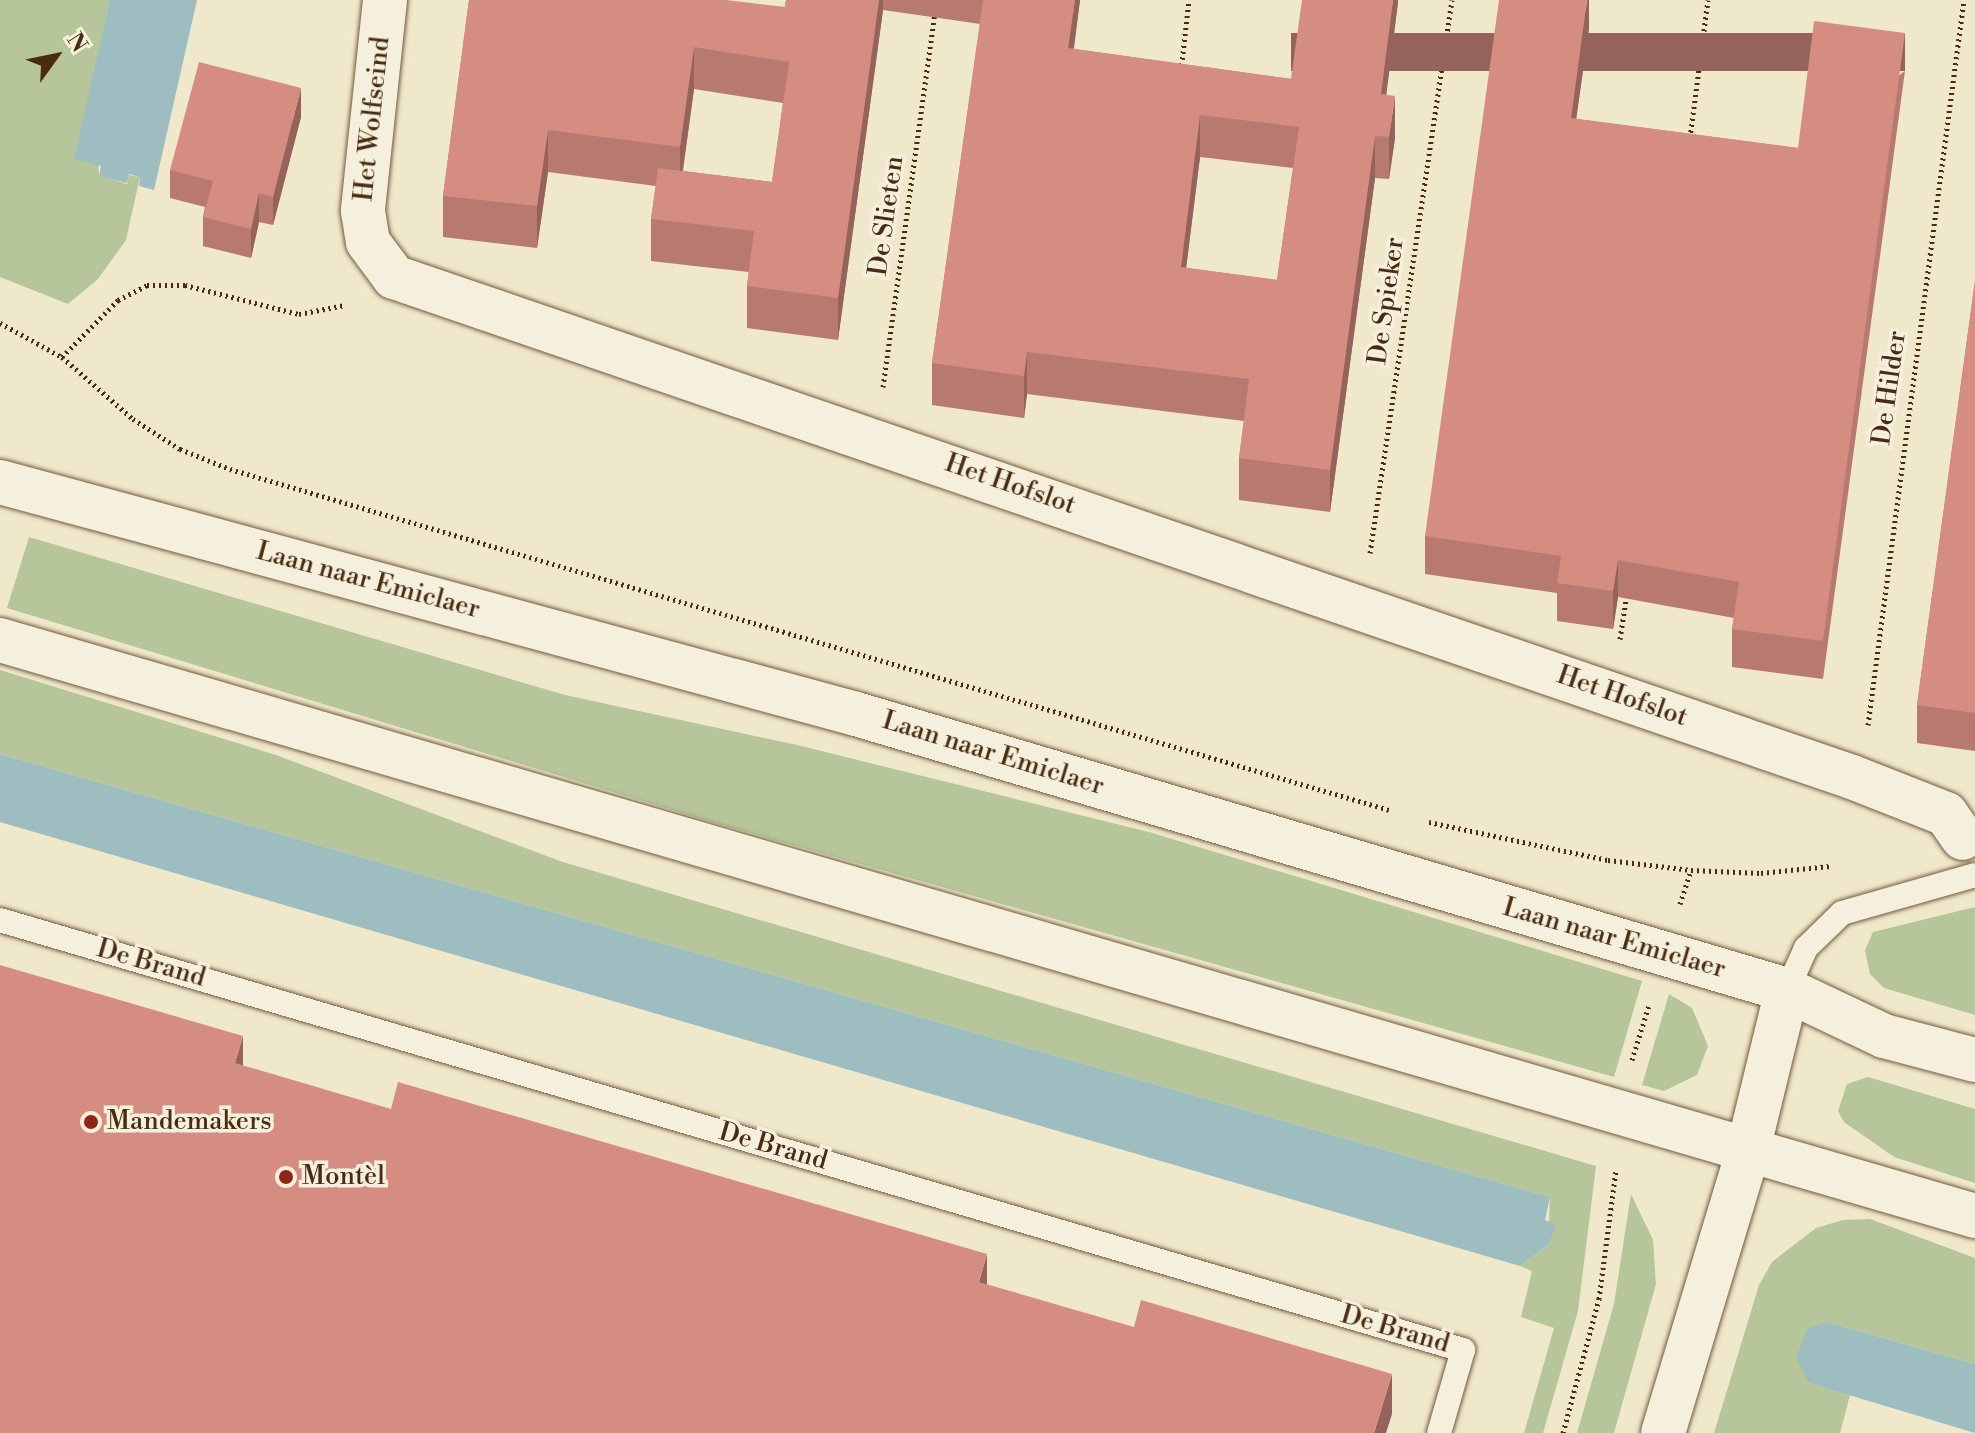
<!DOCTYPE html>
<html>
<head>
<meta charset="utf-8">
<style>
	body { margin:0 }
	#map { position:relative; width:1975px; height:1433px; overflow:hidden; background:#f0e8ca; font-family:"Libre Bodoni",serif }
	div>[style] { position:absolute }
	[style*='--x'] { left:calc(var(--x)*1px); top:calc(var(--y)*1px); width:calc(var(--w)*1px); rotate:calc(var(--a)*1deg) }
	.green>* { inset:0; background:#b6c69a }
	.water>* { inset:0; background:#9ebdc0 }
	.path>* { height:5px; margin-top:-2.5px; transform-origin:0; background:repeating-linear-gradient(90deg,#492b0f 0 2px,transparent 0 6px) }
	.roads { filter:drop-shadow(0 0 2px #735a3e) drop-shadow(0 0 2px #735a3e) }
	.service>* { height:24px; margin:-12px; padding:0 12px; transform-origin:12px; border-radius:12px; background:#f5f0dd }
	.minor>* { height:44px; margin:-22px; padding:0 22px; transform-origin:22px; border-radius:22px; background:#f5f0dd }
	.secondary>* { height:44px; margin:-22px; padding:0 22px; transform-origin:22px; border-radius:22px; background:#f5f0dd }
	.wall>* { inset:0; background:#b77970 }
	.shaded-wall>* { inset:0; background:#95635b; transform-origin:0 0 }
	.building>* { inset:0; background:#d58d82 }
	.dots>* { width:22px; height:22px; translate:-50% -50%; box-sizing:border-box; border:4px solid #f5f0dd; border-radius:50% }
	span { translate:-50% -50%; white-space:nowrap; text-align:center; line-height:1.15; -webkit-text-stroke:7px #f5f0dd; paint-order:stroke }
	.street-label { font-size:26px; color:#492b0f }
	.poi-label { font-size:26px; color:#492b0f }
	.left { translate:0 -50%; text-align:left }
	.north { position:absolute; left:16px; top:16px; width:80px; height:80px; -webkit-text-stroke:6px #f5f0dd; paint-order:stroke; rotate:57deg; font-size:22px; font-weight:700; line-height:32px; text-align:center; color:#492b0f }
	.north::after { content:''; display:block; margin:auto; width:28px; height:36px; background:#492b0f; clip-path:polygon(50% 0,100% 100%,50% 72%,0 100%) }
</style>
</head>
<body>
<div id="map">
	<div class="green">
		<div style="clip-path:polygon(0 0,110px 0,94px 76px,99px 175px,127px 184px,129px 175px,140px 177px,126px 240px,98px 279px,68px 304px,0 277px)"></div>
		<div style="clip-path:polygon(29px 537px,565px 695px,797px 745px,1149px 832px,1642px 981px,1614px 1077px,712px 822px,7px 608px)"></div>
		<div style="clip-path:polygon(0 670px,276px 755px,563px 862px,1596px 1166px,1578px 1311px,1543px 1433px,1524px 1433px,1554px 1328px,1521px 1317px,1532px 1271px,1520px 1266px,1548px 1245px,1550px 1197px,0 754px)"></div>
		<div style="clip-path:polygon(1975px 907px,1975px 1015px,1884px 988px,1870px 974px,1865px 950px,1873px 932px)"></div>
		<div style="clip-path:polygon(1669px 994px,1692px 1008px,1708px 1046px,1697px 1075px,1664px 1091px,1642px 1085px)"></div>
		<div style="clip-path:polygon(1868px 1077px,1975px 1109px,1975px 1183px,1894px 1157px,1844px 1122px,1838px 1111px,1847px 1084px)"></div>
		<div style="clip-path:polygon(1631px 1194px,1653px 1240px,1656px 1284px,1614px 1433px,1577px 1433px,1614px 1304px)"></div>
		<div style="clip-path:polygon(1870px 1219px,1975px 1258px,1975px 1364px,1827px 1322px,1809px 1383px,1850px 1395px,1840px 1433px,1714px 1433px,1759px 1285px,1772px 1262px,1816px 1228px,1843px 1220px)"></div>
	</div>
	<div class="water">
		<div style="clip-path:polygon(110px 0,197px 0,154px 190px,139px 186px,140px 177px,129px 174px,127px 183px,99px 176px,101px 166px,74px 159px)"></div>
		<div style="clip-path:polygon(0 754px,1550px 1197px,1545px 1220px,1556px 1225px,1548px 1245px,1520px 1266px,0 822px)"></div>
		<div style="clip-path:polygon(1827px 1322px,1975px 1364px,1975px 1433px,1809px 1383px,1796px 1357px,1807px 1329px)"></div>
	</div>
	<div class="path">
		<div style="--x:1181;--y:71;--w:71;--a:-83.6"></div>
		<div style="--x:1690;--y:138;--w:139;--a:-82.6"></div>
		<div style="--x:0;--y:323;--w:71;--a:28.7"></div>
		<div style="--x:62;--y:357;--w:94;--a:41.1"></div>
		<div style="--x:133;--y:419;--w:56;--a:32.6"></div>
		<div style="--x:180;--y:449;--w:54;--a:21.8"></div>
		<div style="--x:230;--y:469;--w:1208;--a:16.39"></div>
		<div style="--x:62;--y:357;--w:80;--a:-45.5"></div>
		<div style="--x:118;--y:300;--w:33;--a:-27"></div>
		<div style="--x:147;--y:285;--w:38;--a:0"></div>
		<div style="--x:185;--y:285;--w:118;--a:14.3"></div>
		<div style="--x:299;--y:314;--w:47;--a:-11.1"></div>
		<div style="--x:883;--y:387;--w:391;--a:-82.1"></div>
		<div style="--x:1370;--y:553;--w:559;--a:-81.57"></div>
		<div style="--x:1620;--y:639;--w:47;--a:-81.3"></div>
		<div style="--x:1868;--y:725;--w:731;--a:-82.46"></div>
		<div style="--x:1429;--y:822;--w:183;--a:12"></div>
		<div style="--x:1608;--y:860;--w:84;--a:6.9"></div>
		<div style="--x:1691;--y:870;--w:70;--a:2.5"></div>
		<div style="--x:1761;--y:873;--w:69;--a:-5.8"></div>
		<div style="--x:1680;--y:904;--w:36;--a:-72"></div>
		<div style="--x:1632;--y:1060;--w:58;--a:-72.8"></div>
		<div style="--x:1563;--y:1433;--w:139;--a:-75"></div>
		<div style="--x:1599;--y:1299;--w:131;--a:-82.5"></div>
	</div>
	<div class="roads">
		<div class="service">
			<div style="--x:0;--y:920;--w:1525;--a:16.38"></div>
			<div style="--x:1463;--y:1350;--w:86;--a:106.1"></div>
			<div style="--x:1787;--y:990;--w:46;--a:-65.7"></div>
			<div style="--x:1806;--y:948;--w:50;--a:-44.2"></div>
			<div style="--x:1842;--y:913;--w:138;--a:-15.9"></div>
		</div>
		<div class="minor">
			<div style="--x:385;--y:0;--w:212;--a:96"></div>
			<div style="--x:363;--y:211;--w:31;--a:81"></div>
			<div style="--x:368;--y:242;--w:44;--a:53.4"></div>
			<div style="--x:394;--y:277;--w:1541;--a:18.93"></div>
			<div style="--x:1852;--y:777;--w:101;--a:21.5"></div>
			<div style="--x:1946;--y:814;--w:29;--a:55"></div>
			<div style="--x:1663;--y:1433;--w:291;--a:-73.2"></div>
			<div style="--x:1747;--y:1154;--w:169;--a:-76.3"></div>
		</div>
		<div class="secondary">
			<div style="--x:0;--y:482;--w:887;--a:15.16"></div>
			<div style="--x:856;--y:714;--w:971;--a:16.51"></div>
			<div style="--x:1787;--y:990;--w:107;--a:25.4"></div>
			<div style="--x:1884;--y:1036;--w:94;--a:14.8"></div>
			<div style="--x:0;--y:640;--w:2057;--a:16.26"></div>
		</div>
	</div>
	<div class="wall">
		<div style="clip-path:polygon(evenodd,469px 0,785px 7px,786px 0,1080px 0,1074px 49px,1291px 79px,1398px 0,1386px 95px,1395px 138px,1389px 179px,1375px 178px,1330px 512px,1239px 500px,1239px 458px,1244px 421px,1027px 394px,1024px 418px,932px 405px,932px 363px,980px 24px,883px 10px,838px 340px,747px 328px,747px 286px,749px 272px,651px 261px,651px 219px,656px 186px,548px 172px,537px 248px,443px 237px,443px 196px,469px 0,694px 89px,783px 103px,772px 182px,683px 171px,694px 89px,469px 0,1200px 157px,1293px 168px,1277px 280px,1186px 268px,1200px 157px)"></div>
		<div style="clip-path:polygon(1589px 0,1589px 28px,1576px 119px,1798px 148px,1905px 71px,1823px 679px,1732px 667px,1732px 629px,1734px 618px,1618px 597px,1613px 629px,1557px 621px,1557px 593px,1425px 574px,1425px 536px)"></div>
		<div style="clip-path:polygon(301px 117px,273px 225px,259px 222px,251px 258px,203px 246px,203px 217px,205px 207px,170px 198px,170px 170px)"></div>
		<div style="clip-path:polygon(1975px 281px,1975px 751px,1917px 743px,1917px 705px)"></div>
	</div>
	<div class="shaded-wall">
		<div style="clip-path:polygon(879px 0,883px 0,883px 10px,838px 340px,838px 298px)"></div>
		<div style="clip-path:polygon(1075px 0,1080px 0,1068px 90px,1068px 48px)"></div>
		<div style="clip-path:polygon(1393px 0,1398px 0,1398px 3px,1381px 136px,1381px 94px)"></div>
		<div style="clip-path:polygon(1587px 0,1589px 0,1589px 28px,1571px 156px,1571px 118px)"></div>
		<div style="left:1905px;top:33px;width:38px;height:614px;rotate:90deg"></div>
		<div style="clip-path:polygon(694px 47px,694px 89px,680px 189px,680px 147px)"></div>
		<div style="clip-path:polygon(301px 88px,301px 117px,273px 225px,273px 197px)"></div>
		<div style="clip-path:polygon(1395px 96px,1395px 138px,1389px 179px,1389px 137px)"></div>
		<div style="clip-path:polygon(1200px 115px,1200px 157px,1181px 309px,1181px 267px)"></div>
		<div style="clip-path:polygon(548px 130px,548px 172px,537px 248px,537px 206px)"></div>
		<div style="clip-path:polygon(1375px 136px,1375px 178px,1330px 512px,1330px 470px)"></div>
		<div style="clip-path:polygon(259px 193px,259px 222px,251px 258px,251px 229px)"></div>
		<div style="clip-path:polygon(1027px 352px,1027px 394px,1024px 418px,1024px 376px)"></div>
		<div style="clip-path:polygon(1618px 560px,1618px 597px,1613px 629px,1613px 591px)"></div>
		<div style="clip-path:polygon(243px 1036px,243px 1076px,235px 1063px)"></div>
		<div style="clip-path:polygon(987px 1254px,987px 1295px,979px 1282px)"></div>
		<div style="clip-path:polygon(1392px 1374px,1392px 1414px,1386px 1433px,1374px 1433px)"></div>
	</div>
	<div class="building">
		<div style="clip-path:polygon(469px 0,726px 0,785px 7px,786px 0,879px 0,838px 298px,747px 286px,754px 231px,651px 219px,658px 168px,772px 182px,789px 62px,694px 47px,680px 147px,548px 130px,537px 206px,443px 196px)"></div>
		<div style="clip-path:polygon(evenodd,983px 0,1075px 0,1068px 48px,1291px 79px,1302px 0,1393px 0,1381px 94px,1395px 96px,1389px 137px,1375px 136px,1330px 470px,1239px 458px,1249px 379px,1027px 352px,1024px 376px,932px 363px,983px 0,1200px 115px,1299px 127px,1277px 280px,1181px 267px,1200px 115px)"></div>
		<div style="clip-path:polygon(1499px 0,1587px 0,1571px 118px,1798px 148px,1814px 21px,1905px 33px,1823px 641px,1732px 629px,1739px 582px,1618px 560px,1613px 591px,1557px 583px,1561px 556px,1425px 536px)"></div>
		<div style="clip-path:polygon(199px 62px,301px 88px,273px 197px,259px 193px,251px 229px,203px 217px,213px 181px,170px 170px)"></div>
		<div style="clip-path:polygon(1975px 281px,1975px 713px,1917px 705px)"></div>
		<div style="clip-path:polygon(0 965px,243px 1036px,235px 1063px,391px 1109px,398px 1082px,987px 1254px,979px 1282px,1134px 1327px,1141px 1300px,1392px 1374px,1374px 1433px,0 1433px)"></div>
	</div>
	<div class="dots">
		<div style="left:91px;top:1122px;background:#8f2418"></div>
		<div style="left:286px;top:1177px;background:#8f2418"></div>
	</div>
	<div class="street-label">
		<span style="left:373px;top:119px;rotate:-84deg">Het Wolfseind</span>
		<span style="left:887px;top:216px;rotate:-82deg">De Slieten</span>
		<span style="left:1387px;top:301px;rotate:-82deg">De Spieker</span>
		<span style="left:1890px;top:388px;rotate:-82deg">De Hilder</span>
		<span style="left:1010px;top:485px;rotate:19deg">Het Hofslot</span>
		<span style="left:368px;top:581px;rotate:15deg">Laan naar Emiclaer</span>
		<span style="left:1622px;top:697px;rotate:19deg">Het Hofslot</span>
		<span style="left:993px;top:754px;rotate:17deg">Laan naar Emiclaer</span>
		<span style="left:1614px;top:939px;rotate:16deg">Laan naar Emiclaer</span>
		<span style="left:151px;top:964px;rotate:16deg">De Brand</span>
		<span style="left:773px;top:1147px;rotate:16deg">De Brand</span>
		<span style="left:1395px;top:1330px;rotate:16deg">De Brand</span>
	</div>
	<div class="poi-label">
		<span class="left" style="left:107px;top:1122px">Mandemakers</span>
		<span class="left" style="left:302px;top:1177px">Montèl</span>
	</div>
	<div class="north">N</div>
</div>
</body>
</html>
